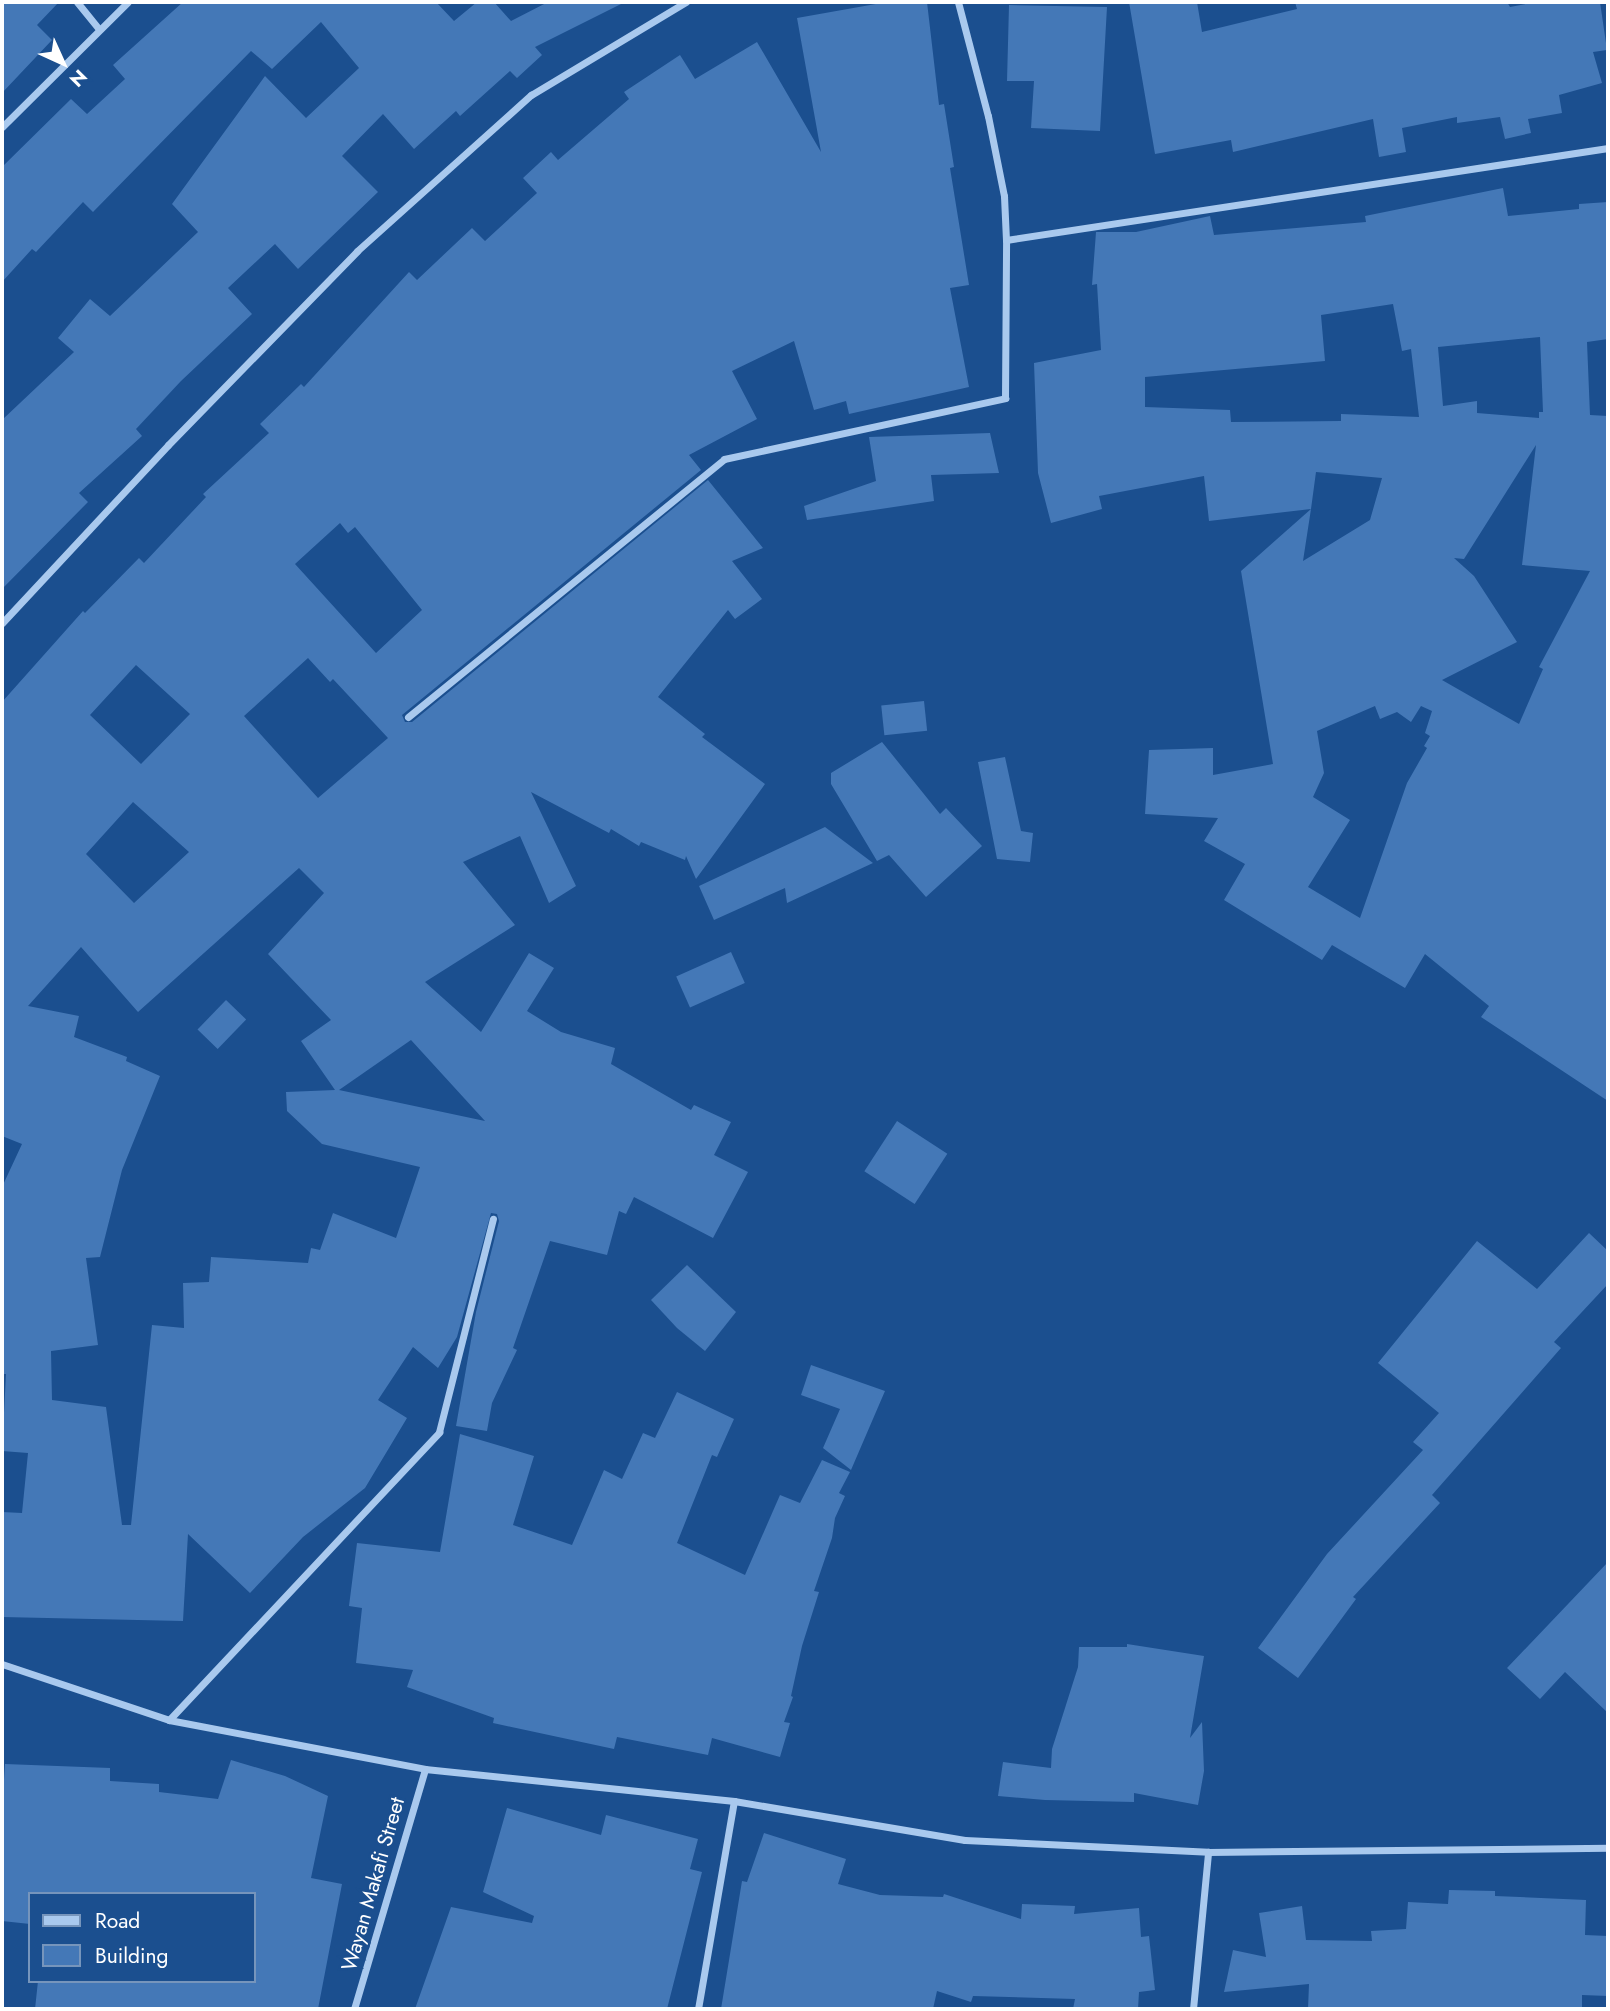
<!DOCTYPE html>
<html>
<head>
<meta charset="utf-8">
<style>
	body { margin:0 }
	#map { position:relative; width:1610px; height:2011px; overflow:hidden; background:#1b4f8f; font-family:Jost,sans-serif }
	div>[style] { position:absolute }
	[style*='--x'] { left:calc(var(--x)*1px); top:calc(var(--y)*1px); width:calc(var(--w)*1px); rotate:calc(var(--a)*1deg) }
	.building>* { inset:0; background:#4478b7; transform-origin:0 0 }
	.minor>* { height:7px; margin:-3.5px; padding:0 3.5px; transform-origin:3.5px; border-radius:3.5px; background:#a9c9ee }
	span { translate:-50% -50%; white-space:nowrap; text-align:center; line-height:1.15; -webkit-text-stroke:5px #1b4f8f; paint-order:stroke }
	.street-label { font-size:21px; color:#fff }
	.frame { position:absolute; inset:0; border:4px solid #fff; pointer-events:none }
	.legend { position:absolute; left:28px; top:1892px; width:228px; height:91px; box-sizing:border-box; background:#1b4f8f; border:2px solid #7695bc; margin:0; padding:9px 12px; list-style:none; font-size:21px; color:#fff }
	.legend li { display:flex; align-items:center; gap:14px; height:35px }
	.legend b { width:35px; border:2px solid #7695bc }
	.north { position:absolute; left:28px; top:28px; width:70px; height:70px; -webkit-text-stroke:5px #1b4f8f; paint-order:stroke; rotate:135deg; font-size:19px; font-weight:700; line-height:28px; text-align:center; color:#fff }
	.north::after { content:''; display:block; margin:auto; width:24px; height:32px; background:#fff; clip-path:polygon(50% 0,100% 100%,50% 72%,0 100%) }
</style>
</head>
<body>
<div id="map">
	<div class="building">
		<div style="clip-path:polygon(2px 2px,59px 2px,37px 25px,52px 40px,2px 93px)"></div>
		<div style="clip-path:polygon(183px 2px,436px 2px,454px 21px,477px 2px,494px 2px,511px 21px,548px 2px,625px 2px,535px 47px,542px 55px,517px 78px,510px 71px,460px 116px,456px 111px,414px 149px,383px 114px,342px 156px,378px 192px,298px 269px,275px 244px,228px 288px,252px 314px,181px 381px,136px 429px,142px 436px,79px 493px,88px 502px,2px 589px,2px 420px,74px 352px,58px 338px,90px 299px,110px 316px,198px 232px,172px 204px,265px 76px,306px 118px,359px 68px,321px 22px,272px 69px,251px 51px,93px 212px,83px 202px,36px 252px,32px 249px,2px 282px,2px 167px,71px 99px,87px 114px,125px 79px,113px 65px)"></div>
		<div style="clip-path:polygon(evenodd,887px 2px,927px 2px,939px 105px,944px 104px,954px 167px,950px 168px,969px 285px,950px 288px,969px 387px,849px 414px,846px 401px,814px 410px,794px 341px,732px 371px,757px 419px,689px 455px,701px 470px,402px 715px,405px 722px,412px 722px,708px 480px,763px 548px,732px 561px,762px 599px,735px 619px,728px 610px,658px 697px,705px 734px,702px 737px,765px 784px,696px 879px,686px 856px,685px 860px,641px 842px,639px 846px,611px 829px,609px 833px,531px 792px,576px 886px,549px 903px,520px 836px,463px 862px,515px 925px,425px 982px,481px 1032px,529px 953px,554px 968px,527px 1011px,561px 1032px,615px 1048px,611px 1064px,691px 1110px,694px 1105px,731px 1122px,714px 1155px,748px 1172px,713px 1238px,634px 1197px,626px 1214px,619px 1211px,607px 1255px,550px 1241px,513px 1348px,517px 1350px,492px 1403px,487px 1431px,456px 1426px,476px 1312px,499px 1221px,497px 1214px,491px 1213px,457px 1337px,438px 1368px,413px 1347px,378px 1400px,407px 1418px,365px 1488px,303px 1537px,250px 1593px,188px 1534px,183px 1621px,2px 1617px,2px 1512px,22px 1513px,28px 1453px,2px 1451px,6px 1374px,2px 1374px,2px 1187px,22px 1144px,2px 1136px,2px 702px,83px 611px,85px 613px,139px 558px,144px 563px,206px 497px,203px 494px,269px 433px,260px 424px,301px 384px,304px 387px,409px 272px,417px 280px,472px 228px,485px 241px,537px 193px,523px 178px,551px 152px,558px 160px,629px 99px,624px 92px,680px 55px,695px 79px,757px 42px,821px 152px,797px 18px,887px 2px,340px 523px,348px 533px,355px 527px,422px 610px,376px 653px,295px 564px,340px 523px,887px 2px,308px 658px,330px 682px,333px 679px,388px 738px,318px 798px,244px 716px,308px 658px,887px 2px,136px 665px,190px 714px,141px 764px,90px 715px,136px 665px,887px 2px,133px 802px,189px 852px,134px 903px,86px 854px,133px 802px,887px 2px,299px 868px,324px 893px,268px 954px,331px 1020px,301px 1041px,335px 1090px,286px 1092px,287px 1111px,322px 1144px,420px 1167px,396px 1238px,333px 1213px,320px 1250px,311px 1248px,308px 1263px,211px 1257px,209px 1282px,183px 1283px,184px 1328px,152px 1325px,131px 1525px,122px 1525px,106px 1407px,52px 1400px,51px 1351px,98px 1345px,86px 1258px,100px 1257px,122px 1170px,160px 1076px,126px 1061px,127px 1057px,74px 1037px,79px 1016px,28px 1006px,81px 947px,138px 1012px,299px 868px,887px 2px,411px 1040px,485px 1121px,339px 1090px,411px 1040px)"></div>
		<div style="clip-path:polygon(1129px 2px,1197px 2px,1202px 32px,1297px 9px,1295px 2px,1507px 2px,1510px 7px,1536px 2px,1600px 2px,1607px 50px,1593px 52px,1602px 83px,1559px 95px,1562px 113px,1528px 119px,1531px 133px,1505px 139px,1500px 117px,1457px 123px,1457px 117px,1402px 128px,1406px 152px,1379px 157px,1373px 119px,1233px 152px,1231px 140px,1155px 154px)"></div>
		<div style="clip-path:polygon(1009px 5px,1107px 7px,1100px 131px,1031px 128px,1034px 81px,1007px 81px)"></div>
		<div style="clip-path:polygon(evenodd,1503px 188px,1508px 216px,1579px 209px,1579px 204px,1608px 202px,1608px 339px,1587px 342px,1590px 415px,1608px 416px,1608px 1101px,1481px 1017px,1489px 1006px,1425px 954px,1405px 988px,1332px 945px,1322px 960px,1224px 900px,1245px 864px,1204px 841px,1218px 818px,1145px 814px,1149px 750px,1213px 748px,1213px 775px,1273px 764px,1241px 571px,1311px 509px,1303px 561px,1370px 520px,1382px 478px,1316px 472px,1311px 509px,1209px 521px,1204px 476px,1099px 496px,1102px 509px,1051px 523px,1038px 473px,1034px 363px,1101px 350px,1097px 284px,1092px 285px,1096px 232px,1136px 232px,1210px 216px,1214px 235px,1366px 222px,1365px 216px,1503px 188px,1393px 304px,1402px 351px,1411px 349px,1419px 417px,1341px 414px,1341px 421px,1231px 422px,1230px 410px,1145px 407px,1145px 377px,1325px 361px,1321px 315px,1393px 304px,1503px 188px,1540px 337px,1543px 412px,1539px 412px,1539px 418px,1477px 413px,1477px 401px,1443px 406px,1438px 347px,1540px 337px,1503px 188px,1536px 445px,1522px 565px,1590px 571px,1539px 667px,1543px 669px,1519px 724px,1442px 680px,1517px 642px,1474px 576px,1454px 558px,1464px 559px,1536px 445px,1503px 188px,1375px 706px,1380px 719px,1397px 712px,1411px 722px,1421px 706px,1432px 711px,1425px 733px,1430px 736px,1424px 746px,1427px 748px,1407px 783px,1360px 918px,1308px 887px,1350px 820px,1313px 797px,1324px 773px,1317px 731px,1375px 706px)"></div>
		<div style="clip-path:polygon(990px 433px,999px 473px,931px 475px,934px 501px,807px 520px,804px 506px,876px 481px,869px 437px)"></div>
		<div style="left:924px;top:701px;width:30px;height:43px;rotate:84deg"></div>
		<div style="clip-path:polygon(882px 742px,940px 814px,946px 808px,982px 846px,926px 897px,889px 855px,877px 861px,831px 784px,831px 773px)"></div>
		<div style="clip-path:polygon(1005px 757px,1021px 831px,1033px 833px,1030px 862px,997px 859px,978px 762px)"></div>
		<div style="clip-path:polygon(825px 827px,873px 863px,787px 903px,785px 888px,714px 920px,699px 886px)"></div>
		<div style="left:731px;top:952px;width:34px;height:60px;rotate:66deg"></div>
		<div style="left:226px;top:1000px;width:28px;height:41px;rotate:44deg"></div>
		<div style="left:897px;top:1121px;width:60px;height:60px;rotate:33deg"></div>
		<div style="clip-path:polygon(1589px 1233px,1608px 1251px,1608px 1284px,1554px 1342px,1561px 1348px,1432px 1495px,1440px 1503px,1353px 1597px,1356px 1599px,1298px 1678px,1258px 1648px,1327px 1554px,1423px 1450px,1413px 1442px,1439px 1413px,1378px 1363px,1477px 1241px,1537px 1289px)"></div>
		<div style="clip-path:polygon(687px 1265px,736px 1312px,705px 1351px,677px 1328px,651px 1300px)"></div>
		<div style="clip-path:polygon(811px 1365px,885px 1391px,851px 1470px,823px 1448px,840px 1409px,801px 1395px)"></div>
		<div style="clip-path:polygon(677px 1392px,734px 1419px,717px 1457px,712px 1455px,677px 1543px,745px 1575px,780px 1495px,800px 1503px,822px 1460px,850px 1472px,839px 1493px,845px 1496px,835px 1518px,832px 1538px,814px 1591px,819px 1592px,802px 1646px,791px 1696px,793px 1697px,784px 1722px,790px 1723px,780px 1757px,712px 1738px,708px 1755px,617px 1737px,614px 1749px,493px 1723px,494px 1718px,407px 1687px,413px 1670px,356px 1663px,362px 1608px,349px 1606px,357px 1543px,440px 1552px,460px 1434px,534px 1456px,513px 1525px,572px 1545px,604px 1470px,622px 1479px,643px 1433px,655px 1438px)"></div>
		<div style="clip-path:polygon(1608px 1562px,1608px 1713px,1565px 1672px,1540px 1699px,1507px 1668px)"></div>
		<div style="clip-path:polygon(1127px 1644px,1204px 1656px,1190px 1738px,1202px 1722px,1204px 1771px,1198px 1805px,1134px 1793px,1134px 1802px,1045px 1800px,998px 1796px,1003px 1762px,1051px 1768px,1052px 1749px,1078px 1667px,1079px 1647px,1127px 1647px)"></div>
		<div style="clip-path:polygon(231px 1760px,285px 1776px,328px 1796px,311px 1878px,342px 1884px,318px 2009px,35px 2009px,38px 1981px,254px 1981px,254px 1894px,30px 1894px,30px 1924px,2px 1921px,2px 1810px,5px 1764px,110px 1768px,110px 1781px,159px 1784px,159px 1792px,218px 1799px)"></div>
		<div style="clip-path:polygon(507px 1808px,601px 1835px,606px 1815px,698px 1839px,690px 1869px,702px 1872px,667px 2009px,415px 2009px,451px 1907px,532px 1923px,534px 1916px,483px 1892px)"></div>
		<div style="clip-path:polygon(764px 1833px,846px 1859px,838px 1884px,880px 1895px,943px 1897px,944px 1894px,1021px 1919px,1022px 1904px,1075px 1906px,1074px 1914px,1139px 1908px,1141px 1937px,1149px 1936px,1155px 1990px,1139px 1992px,1138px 2009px,1073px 2009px,1075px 1999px,973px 1996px,971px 2002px,937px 1991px,933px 2009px,721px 2009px,742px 1881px,747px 1882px)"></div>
		<div style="clip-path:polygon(1449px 1890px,1495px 1891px,1495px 1896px,1586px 1900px,1585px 1935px,1608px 1936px,1608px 1996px,1582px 1995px,1582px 2009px,1308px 2009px,1309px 1984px,1224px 1992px,1233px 1950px,1266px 1957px,1259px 1913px,1302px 1906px,1306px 1940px,1372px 1941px,1371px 1931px,1406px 1929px,1408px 1902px,1448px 1904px)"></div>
	</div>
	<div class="minor">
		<div style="--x:77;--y:2;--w:33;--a:51"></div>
		<div style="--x:958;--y:2;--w:118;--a:75.3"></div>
		<div style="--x:988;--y:116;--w:82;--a:78.7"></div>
		<div style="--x:1004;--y:196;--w:44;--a:87.4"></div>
		<div style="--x:1006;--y:240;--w:609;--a:-8.69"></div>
		<div style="--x:2;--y:127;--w:177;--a:-44.8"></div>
		<div style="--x:2;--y:623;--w:243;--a:-47"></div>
		<div style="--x:168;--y:445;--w:271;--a:-45.7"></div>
		<div style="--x:357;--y:251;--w:234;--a:-41.9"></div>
		<div style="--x:531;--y:95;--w:181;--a:-31"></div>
		<div style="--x:408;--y:717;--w:408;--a:-39.2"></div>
		<div style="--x:724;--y:459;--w:288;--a:-12.2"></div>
		<div style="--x:1005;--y:398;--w:158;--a:-89.6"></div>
		<div style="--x:2;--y:1664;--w:176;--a:18.5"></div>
		<div style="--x:169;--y:1720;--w:261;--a:10.8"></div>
		<div style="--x:425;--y:1769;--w:311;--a:5.9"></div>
		<div style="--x:734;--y:1801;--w:234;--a:9.6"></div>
		<div style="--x:965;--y:1840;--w:243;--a:2.8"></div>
		<div style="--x:1208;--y:1852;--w:400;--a:-0.6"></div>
		<div style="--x:169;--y:1720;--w:395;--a:-46.8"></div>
		<div style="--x:439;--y:1432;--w:220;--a:-75.8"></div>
		<div style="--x:354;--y:2009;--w:250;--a:-73.5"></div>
		<div style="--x:698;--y:2009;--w:211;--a:-80.2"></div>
		<div style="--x:1193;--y:2009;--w:158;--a:-84.5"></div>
	</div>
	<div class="street-label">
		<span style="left:373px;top:1884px;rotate:-74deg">Wayan Makafi Street</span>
	</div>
	<div class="frame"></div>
	<ul class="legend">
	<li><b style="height:9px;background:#a9c9ee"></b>Road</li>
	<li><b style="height:19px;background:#4478b7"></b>Building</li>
	</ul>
	<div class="north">N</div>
</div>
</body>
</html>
